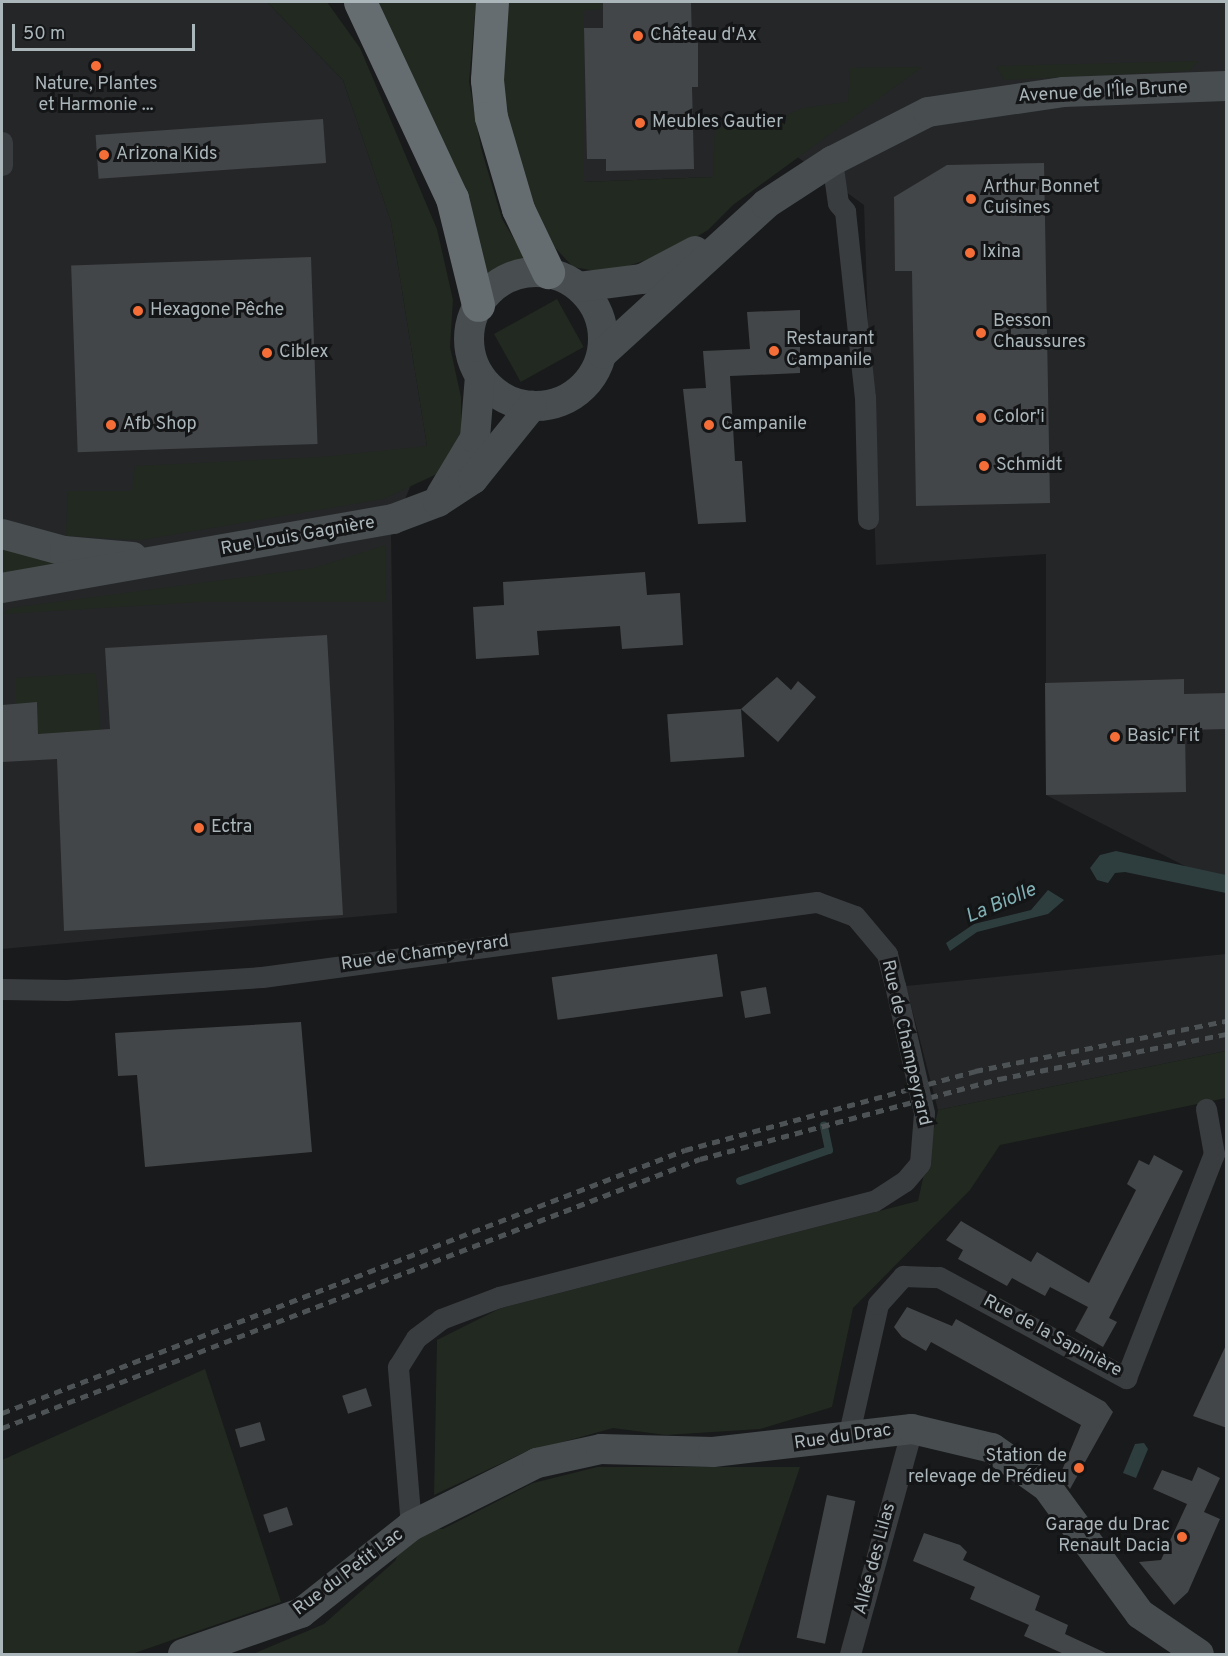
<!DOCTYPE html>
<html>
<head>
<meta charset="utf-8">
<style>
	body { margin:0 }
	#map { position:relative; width:1228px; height:1656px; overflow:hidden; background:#191a1b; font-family:Overpass,sans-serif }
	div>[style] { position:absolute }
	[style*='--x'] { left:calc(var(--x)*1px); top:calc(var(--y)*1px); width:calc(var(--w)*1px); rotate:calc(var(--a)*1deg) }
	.built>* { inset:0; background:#252628 }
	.green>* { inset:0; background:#222920; transform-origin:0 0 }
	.water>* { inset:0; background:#2e3e3f }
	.stream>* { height:8px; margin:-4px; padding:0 4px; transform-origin:4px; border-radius:4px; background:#2e3e3f }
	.building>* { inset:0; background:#434648; transform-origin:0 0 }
	.street>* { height:21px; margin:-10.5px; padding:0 10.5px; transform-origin:10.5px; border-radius:10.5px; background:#3a3d40 }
	.secondary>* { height:30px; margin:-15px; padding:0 15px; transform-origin:15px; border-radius:15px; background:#484d50 }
	.secondary>.ring { margin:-15px; padding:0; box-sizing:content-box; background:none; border:30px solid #484d50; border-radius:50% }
	.highway>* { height:33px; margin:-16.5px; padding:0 16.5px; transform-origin:16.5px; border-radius:16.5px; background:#666d71 }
	.rail>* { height:4.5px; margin-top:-2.25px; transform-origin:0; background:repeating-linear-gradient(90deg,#4d5255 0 8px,transparent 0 14px) }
	.street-bridge>* { height:21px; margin:-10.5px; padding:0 10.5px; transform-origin:10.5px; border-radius:10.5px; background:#3a3d40 }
	.dots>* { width:16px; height:16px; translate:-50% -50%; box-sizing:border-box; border:3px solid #141516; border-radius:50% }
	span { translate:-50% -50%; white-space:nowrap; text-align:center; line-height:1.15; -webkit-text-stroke:6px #141516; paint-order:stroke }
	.poi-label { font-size:18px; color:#abb6bb }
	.left { translate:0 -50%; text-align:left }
	.right { translate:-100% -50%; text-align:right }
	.street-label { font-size:18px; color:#abb6bb }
	.water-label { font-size:20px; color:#82b1b6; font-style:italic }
	.frame { position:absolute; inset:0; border:3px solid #abb6bb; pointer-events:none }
	.scale { position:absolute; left:12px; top:24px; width:183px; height:27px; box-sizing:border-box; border:3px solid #abb6bb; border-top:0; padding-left:8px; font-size:18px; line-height:21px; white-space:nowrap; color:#abb6bb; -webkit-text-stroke:4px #141516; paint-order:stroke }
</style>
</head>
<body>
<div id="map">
	<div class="built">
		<div style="clip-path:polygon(2px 2px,267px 2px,343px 80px,391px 222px,427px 446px,391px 533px,397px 913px,2px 949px)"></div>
		<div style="clip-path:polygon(601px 2px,1226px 2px,1226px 887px,1046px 795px,1046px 554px,876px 565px,864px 205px,757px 128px,713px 177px,583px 182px,583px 9px,601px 9px)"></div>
		<div style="clip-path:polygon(1226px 954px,1226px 1051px,938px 1110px,906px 986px)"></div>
	</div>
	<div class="green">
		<div style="clip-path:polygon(267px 2px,327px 2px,360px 48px,437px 229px,453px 300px,450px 347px,461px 397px,461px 432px,437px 474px,383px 499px,141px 540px,66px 536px,68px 491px,132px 491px,135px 466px,322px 457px,427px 446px,391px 222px,343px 80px)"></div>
		<div style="clip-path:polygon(369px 2px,476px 2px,469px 82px,481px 148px,502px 219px,525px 257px,485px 274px)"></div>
		<div style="clip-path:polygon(509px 2px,601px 2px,601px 9px,583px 10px,583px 182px,713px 177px,715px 128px,757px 128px,803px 108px,848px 102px,850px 68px,922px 67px,733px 205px,708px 230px,673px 251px,607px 273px,573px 267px,546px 238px,534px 210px,498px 82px)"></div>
		<div style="clip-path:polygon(1199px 61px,1189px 71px,1004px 80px,996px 66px)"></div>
		<div style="left:557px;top:299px;width:55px;height:72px;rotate:61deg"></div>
		<div style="clip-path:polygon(386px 545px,385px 602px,201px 602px,2px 614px,11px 608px,314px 568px)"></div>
		<div style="clip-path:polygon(2px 548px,76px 565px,2px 573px)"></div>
		<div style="clip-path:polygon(96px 673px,100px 730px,38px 734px,37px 703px,15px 704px,15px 678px)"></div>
		<div style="clip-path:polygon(1226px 1051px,1226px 1098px,1000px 1145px,970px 1190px,853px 1308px,832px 1407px,760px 1429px,666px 1435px,613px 1428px,523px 1453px,434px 1495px,437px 1340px,501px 1308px,918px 1201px,938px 1110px)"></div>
		<div style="clip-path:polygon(205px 1369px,281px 1602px,132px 1654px,2px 1654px,2px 1460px)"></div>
		<div style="clip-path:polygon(597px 1467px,800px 1467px,737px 1654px,253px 1654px,324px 1624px,395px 1561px,411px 1526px,443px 1529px,533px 1483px)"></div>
	</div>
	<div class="water">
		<div style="clip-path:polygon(1116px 851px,1226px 875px,1226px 893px,1125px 872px,1115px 873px,1108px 883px,1097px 880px,1090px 868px,1100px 855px)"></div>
		<div style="clip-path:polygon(1048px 890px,1064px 900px,1048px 914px,977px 932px,950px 951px,946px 943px,974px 924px,1031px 910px)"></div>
		<div style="clip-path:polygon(1144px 1443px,1148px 1449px,1136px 1478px,1123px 1473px,1135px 1444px)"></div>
	</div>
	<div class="stream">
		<div style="--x:740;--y:1181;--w:94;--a:-19.2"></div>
		<div style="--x:829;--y:1150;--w:25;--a:-102"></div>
	</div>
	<div class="building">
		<div style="clip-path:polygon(603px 2px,691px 2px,692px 43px,698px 43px,698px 87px,692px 87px,694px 169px,606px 171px,606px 159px,587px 159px,584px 28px,603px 28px)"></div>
		<div style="left:323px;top:119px;width:44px;height:228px;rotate:86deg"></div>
		<div style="clip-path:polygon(1044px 163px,1050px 503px,916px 506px,912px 271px,895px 271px,894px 197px,947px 165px)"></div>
		<div style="left:311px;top:257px;width:187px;height:240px;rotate:88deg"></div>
		<div style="clip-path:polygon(800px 310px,800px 373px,730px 376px,735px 461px,742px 461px,746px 522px,698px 524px,683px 389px,706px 388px,703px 351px,750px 349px,747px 312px)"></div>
		<div style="clip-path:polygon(645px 572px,647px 595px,680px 593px,683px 645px,622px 649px,620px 626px,537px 631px,539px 655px,476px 659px,473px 607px,504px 605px,503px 582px)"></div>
		<div style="clip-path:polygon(327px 635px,343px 915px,64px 931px,57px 759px,2px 762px,2px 705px,37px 702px,38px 734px,110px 729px,105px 648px)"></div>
		<div style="clip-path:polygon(777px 677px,791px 690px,798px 681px,816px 697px,778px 742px,741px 709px)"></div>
		<div style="clip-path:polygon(1184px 679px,1184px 694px,1227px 693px,1227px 729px,1185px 730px,1186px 792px,1046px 795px,1045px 683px)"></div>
		<div style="left:741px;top:709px;width:48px;height:74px;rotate:86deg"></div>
		<div style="left:717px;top:954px;width:43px;height:167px;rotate:82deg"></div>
		<div style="left:766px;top:987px;width:27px;height:26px;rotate:80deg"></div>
		<div style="clip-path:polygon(301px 1022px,312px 1152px,145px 1167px,137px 1075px,118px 1076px,115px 1033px)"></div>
		<div style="clip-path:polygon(1154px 1155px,1183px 1171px,1109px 1318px,1117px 1322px,1103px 1347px,1075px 1331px,1088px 1307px,1050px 1287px,1045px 1296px,1012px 1278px,1007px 1286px,958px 1259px,963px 1250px,946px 1240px,961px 1221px,1031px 1262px,1037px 1252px,1089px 1283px,1136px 1190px,1127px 1184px,1139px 1160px,1149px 1165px)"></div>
		<div style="clip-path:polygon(907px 1307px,952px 1326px,956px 1319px,1105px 1402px,1113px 1412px,1070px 1489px,1060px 1475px,1081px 1425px,931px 1342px,926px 1351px,902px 1337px,894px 1327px)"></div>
		<div style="clip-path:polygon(1227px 1343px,1227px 1428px,1193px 1416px)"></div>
		<div style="left:366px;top:1388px;width:19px;height:25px;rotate:72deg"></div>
		<div style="left:260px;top:1422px;width:19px;height:26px;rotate:74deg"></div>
		<div style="clip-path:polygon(1198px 1467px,1220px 1478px,1204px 1512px,1220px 1519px,1188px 1592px,1174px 1605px,1139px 1562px,1161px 1560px,1187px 1504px,1153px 1489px,1162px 1470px,1192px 1481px)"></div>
		<div style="left:827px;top:1495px;width:29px;height:146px;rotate:12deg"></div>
		<div style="left:287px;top:1507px;width:19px;height:25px;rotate:72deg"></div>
		<div style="clip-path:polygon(924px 1533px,960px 1545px,967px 1552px,963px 1560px,1040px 1596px,1033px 1616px,1035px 1610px,1068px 1625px,1065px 1634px,1108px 1654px,1064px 1654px,1024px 1636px,1029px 1625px,970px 1599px,975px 1587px,913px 1561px)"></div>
	</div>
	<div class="street">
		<div style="--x:2;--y:142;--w:23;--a:90"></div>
		<div style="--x:832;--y:161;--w:42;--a:81.9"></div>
		<div style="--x:838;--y:203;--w:11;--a:49"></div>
		<div style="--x:845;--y:211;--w:187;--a:83.9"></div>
		<div style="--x:865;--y:397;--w:122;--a:88.6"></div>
		<div style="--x:2;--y:989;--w:64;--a:0.9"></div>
		<div style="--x:66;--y:990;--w:196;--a:-3.8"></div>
		<div style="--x:262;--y:977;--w:560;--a:-7.7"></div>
		<div style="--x:817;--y:902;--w:40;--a:20.2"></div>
		<div style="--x:855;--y:916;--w:50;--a:49.9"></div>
		<div style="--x:887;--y:954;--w:32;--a:76"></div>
		<div style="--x:849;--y:1433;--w:132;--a:-77.3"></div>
		<div style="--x:878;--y:1304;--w:38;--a:-48"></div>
		<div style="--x:903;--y:1276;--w:36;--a:2"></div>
		<div style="--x:939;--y:1277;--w:213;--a:28.4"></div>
		<div style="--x:1126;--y:1378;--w:241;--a:-68.6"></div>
		<div style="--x:1214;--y:1154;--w:46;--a:-100.1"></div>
		<div style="--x:411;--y:1526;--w:160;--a:-94.7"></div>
		<div style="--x:398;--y:1367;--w:34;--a:-58"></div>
		<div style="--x:416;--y:1338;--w:31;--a:-37"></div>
		<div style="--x:441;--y:1319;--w:62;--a:-20.8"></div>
		<div style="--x:499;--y:1297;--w:387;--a:-14.4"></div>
		<div style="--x:874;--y:1201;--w:37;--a:-33"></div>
		<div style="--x:905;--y:1181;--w:23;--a:-50"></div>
		<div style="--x:920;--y:1163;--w:50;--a:-85.4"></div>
		<div style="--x:850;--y:1654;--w:233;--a:-74.6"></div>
	</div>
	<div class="secondary">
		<div class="ring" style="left:469px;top:272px;width:104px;height:104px"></div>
		<div style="--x:579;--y:287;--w:64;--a:-7.2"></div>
		<div style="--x:642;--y:279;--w:60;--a:-27.8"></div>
		<div style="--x:602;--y:354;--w:222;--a:-42.4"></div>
		<div style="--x:766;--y:204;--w:79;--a:-33.1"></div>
		<div style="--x:832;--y:161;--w:108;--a:-27"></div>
		<div style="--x:928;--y:112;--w:136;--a:-8.4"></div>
		<div style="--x:1063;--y:92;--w:163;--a:-2.1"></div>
		<div style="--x:441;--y:495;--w:66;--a:-59.2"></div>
		<div style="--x:475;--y:438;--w:62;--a:-85.4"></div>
		<div style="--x:2;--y:534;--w:64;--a:15.3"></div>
		<div style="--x:64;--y:551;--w:69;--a:5"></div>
		<div style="--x:2;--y:588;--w:397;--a:-10"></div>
		<div style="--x:393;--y:519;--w:48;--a:-20.7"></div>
		<div style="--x:438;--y:502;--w:42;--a:-33.3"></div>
		<div style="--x:473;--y:479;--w:94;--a:-51.1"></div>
		<div style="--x:183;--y:1654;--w:125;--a:-19.2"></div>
		<div style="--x:301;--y:1613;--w:140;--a:-38.3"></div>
		<div style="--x:411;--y:1526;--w:141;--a:-26.6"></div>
		<div style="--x:537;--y:1463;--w:66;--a:-12.3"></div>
		<div style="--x:601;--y:1449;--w:112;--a:1.5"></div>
		<div style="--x:713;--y:1452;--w:200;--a:-6.6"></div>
		<div style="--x:912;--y:1429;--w:82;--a:13.4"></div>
		<div style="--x:992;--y:1448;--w:67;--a:35.3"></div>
		<div style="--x:1047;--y:1487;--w:157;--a:53.8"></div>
		<div style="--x:1140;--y:1614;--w:71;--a:34.1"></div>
	</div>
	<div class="highway">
		<div style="--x:360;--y:2;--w:217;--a:64.9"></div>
		<div style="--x:452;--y:198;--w:110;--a:76.3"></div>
		<div style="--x:492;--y:2;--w:78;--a:93.7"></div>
		<div style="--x:487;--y:80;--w:37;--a:84"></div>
		<div style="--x:491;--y:117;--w:96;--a:73.6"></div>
		<div style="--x:518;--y:209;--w:70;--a:64.5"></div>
	</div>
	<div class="rail">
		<div style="--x:2;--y:1413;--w:732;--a:-21.06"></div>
		<div style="--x:685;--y:1150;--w:301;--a:-15.2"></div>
		<div style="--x:975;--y:1071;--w:256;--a:-11.3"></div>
		<div style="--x:2;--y:1428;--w:748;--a:-21.08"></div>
		<div style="--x:700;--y:1159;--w:310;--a:-15"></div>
		<div style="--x:999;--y:1079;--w:231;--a:-11.2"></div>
	</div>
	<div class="street-bridge">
		<div style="--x:895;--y:985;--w:131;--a:77.2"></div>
	</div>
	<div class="dots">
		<div style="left:638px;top:36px;background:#f56e37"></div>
		<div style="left:96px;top:66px;background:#f56e37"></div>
		<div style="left:640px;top:123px;background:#f56e37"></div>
		<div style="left:104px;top:155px;background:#f56e37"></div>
		<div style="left:971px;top:199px;background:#f56e37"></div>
		<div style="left:970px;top:253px;background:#f56e37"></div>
		<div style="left:138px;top:311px;background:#f56e37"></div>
		<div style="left:981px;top:333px;background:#f56e37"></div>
		<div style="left:774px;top:351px;background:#f56e37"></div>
		<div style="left:267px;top:353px;background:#f56e37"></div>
		<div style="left:981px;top:418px;background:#f56e37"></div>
		<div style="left:111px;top:425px;background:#f56e37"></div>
		<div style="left:709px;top:425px;background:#f56e37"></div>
		<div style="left:984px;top:466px;background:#f56e37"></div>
		<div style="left:1115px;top:737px;background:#f56e37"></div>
		<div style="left:199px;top:828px;background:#f56e37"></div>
		<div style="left:1079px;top:1468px;background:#f56e37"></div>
		<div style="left:1182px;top:1537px;background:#f56e37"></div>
	</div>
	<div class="poi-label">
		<span class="left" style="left:650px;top:36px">Château d'Ax</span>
		<span style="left:96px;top:96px">Nature, Plantes<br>et Harmonie ...</span>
		<span class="left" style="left:652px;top:123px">Meubles Gautier</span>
		<span class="left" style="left:116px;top:155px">Arizona Kids</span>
		<span class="left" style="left:983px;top:199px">Arthur Bonnet<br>Cuisines</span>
		<span class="left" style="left:982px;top:253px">Ixina</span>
		<span class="left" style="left:150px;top:311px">Hexagone Pêche</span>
		<span class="left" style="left:993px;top:333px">Besson<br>Chaussures</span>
		<span class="left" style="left:786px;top:351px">Restaurant<br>Campanile</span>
		<span class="left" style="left:279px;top:353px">Ciblex</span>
		<span class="left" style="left:993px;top:418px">Color'i</span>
		<span class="left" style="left:123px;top:425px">Afb Shop</span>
		<span class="left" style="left:721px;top:425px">Campanile</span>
		<span class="left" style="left:996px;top:466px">Schmidt</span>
		<span class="left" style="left:1127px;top:737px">Basic' Fit</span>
		<span class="left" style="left:211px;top:828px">Ectra</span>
		<span class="right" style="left:1067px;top:1468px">Station de<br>relevage de Prédieu</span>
		<span class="right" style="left:1170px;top:1537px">Garage du Drac<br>Renault Dacia</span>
	</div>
	<div class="street-label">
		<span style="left:1103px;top:93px;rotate:-3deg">Avenue de l'Île Brune</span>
		<span style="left:298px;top:537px;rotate:-10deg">Rue Louis Gagnière</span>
		<span style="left:425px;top:954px;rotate:-8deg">Rue de Champeyrard</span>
		<span style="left:905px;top:1043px;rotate:77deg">Rue de Champeyrard</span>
		<span style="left:1052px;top:1337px;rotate:28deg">Rue de la Sapinière</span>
		<span style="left:843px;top:1438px;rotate:-8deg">Rue du Drac</span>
		<span style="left:876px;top:1559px;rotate:-75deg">Allée des Lilas</span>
		<span style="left:349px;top:1573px;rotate:-37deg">Rue du Petit Lac</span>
	</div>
	<div class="water-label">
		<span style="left:1001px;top:904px;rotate:-23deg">La Biolle</span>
	</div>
	<div class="frame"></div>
	<div class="scale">50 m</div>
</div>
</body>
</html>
